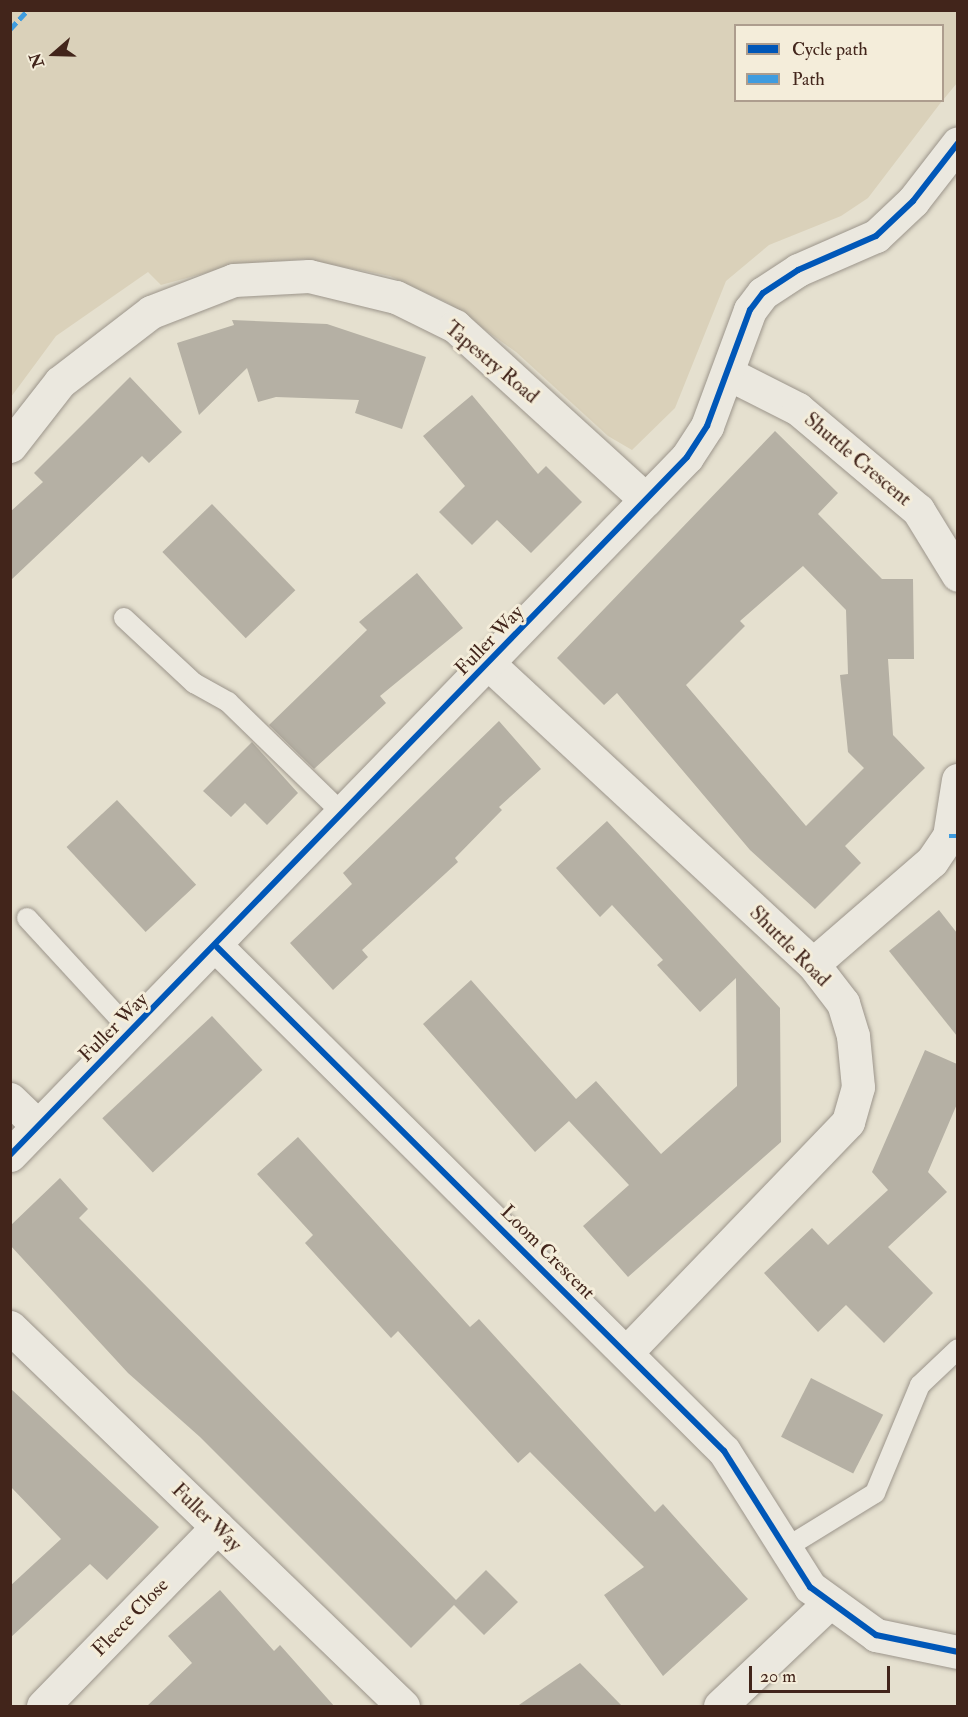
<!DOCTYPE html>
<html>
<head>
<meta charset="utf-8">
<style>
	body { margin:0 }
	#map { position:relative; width:968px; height:1717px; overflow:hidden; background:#e5e0cf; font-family:"IM FELL Double Pica",serif }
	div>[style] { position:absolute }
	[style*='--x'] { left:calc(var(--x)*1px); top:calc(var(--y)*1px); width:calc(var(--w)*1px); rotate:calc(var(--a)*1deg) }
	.green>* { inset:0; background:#dad1ba }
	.building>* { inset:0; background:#b5b0a4; transform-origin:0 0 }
	.roads { filter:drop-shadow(0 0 2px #9c958b) drop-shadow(0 0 2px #9c958b) }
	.service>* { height:20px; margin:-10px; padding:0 10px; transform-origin:10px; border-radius:10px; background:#ebe8df }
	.minor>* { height:33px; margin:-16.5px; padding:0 16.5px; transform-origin:16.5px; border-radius:16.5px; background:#ebe8df }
	.quiet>* { height:4.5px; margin-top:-2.25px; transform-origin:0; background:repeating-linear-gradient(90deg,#3f9cdf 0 9px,transparent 0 13.5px) }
	.cycleway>* { height:6px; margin:-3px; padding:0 3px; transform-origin:3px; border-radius:3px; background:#0057b8 }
	span { translate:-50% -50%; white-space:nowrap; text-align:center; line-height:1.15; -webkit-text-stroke:6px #f4edda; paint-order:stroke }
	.street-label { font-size:20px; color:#42251b }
	.frame { position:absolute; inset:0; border:12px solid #42251b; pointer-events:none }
	.legend { position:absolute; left:734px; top:24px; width:210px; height:78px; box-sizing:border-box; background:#f4edda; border:2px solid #ad9d8e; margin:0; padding:8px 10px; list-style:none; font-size:18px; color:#42251b }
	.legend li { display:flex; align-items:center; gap:12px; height:30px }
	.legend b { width:30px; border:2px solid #ad9d8e }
	.north { position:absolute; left:24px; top:24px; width:60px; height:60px; -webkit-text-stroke:4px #f4edda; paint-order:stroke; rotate:250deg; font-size:16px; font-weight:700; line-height:24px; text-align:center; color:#42251b }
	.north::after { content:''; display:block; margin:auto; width:21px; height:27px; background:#42251b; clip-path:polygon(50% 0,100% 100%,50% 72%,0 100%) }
	.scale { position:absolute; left:749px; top:1666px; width:141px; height:27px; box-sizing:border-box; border:3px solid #42251b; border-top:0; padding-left:8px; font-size:18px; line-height:21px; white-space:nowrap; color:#42251b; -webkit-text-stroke:4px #f4edda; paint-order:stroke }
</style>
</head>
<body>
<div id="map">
	<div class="green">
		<div style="clip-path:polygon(11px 11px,957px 11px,957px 83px,943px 100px,942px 26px,736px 26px,736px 100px,942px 101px,868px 198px,841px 216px,769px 245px,726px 281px,675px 408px,632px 450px,608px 436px,516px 352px,448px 303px,390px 276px,303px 259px,231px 266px,161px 285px,148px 272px,56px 336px,11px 397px)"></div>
	</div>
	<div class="building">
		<div style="clip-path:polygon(232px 320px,327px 324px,426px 357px,402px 429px,355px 413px,359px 400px,276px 397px,258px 402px,247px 368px,199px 415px,177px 343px,234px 325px)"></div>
		<div style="clip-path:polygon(130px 377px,182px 432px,149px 463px,142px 456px,10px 581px,10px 512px,43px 482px,34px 473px)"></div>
		<div style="clip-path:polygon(472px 395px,538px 474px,546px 466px,582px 502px,531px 553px,497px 520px,472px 545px,439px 512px,465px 486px,423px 436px)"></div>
		<div style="clip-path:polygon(evenodd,775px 431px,838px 493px,818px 514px,882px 579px,913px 579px,914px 659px,888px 659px,893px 735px,925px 768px,845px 846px,861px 863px,815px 909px,750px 850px,617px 693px,604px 705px,557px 658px,775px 431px,803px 566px,846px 610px,848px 674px,840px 675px,848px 752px,864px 768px,806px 826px,686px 685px,745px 626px,740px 621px,803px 566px)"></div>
		<div style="left:212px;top:504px;width:120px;height:69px;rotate:46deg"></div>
		<div style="clip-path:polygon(417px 573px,463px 628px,380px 696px,386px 703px,314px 769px,269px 725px,367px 630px,359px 622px)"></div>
		<div style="clip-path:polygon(499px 721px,541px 769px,499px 807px,502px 810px,455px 858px,458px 862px,362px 950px,368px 957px,333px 990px,290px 943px,352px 884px,343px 873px)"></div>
		<div style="clip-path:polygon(252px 742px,298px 793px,267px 825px,245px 803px,231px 817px,203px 791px)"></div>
		<div style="left:117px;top:800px;width:116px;height:69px;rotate:47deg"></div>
		<div style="clip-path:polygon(607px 821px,780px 1008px,781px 1142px,628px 1277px,583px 1226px,629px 1185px,569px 1121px,535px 1152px,423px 1024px,471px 980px,576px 1099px,596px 1081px,661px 1154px,737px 1086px,736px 978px,700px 1012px,657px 965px,663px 960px,612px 905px,600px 917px,556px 868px)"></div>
		<div style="clip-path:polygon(939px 910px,957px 933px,957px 1036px,889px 951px)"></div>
		<div style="left:212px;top:1016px;width:74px;height:150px;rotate:47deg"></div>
		<div style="clip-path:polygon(925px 1050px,957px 1064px,957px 1104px,928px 1172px,947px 1192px,888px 1247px,933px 1293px,884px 1343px,846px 1305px,818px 1332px,764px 1273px,812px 1228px,828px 1245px,888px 1190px,872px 1172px)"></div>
		<div style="clip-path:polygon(298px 1137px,470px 1327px,479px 1319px,655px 1512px,663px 1504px,748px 1599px,663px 1676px,604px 1595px,644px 1567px,530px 1452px,518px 1463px,398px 1331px,391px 1338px,305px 1243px,313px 1235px,257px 1174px)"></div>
		<div style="clip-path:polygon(60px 1178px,88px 1209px,79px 1218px,456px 1600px,486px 1570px,518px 1602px,484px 1635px,454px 1605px,411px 1648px,200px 1437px,128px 1373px,10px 1245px,10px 1226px)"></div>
		<div style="left:811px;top:1378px;width:81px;height:66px;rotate:27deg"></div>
		<div style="clip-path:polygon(10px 1388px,159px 1527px,107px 1580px,90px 1564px,10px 1638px,10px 1586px,61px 1539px,10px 1486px)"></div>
		<div style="clip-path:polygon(220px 1590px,274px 1651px,280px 1645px,335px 1707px,146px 1707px,192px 1663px,168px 1636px)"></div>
		<div style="clip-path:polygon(580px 1663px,623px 1707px,516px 1707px)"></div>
	</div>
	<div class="roads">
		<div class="service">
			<div style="--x:124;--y:618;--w:96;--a:42.9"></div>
			<div style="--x:194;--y:683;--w:39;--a:29"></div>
			<div style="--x:228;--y:702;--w:159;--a:44.2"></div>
			<div style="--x:27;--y:918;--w:155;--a:47.4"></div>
			<div style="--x:784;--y:1549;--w:107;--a:-31.6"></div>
			<div style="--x:875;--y:1493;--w:117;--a:-67.4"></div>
			<div style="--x:920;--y:1385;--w:52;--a:-43.5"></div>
		</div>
		<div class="minor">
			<div style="--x:729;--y:374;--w:77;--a:26.9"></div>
			<div style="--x:798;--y:409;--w:157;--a:40.1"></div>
			<div style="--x:918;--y:510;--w:76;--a:58.4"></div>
			<div style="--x:10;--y:446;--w:81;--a:-52"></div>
			<div style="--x:60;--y:382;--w:115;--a:-37.6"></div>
			<div style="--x:151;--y:312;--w:89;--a:-21.1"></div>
			<div style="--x:234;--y:280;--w:75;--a:-3.1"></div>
			<div style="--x:309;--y:276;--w:89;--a:13.6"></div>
			<div style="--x:396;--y:297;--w:66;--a:26.2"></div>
			<div style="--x:455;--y:326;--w:258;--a:42.3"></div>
			<div style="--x:489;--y:664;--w:442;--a:42.8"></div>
			<div style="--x:813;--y:964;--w:49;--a:52.4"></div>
			<div style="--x:843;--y:1003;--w:34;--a:73"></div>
			<div style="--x:853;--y:1036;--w:51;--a:84.4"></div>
			<div style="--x:858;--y:1087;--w:36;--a:106"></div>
			<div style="--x:848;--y:1122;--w:320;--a:133.9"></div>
			<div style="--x:217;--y:947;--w:715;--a:44.83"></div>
			<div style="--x:724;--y:1451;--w:161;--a:57.7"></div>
			<div style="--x:810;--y:1587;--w:82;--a:36"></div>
			<div style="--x:876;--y:1635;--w:84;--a:11.7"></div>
			<div style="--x:813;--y:964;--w:157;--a:-40.9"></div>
			<div style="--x:932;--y:861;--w:30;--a:-56"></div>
			<div style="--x:949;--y:836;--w:57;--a:-80.9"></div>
			<div style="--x:10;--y:1099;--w:39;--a:44"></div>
			<div style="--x:10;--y:1155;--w:972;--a:-45.87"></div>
			<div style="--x:687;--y:457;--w:37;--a:-57"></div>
			<div style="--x:707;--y:426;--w:124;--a:-69.7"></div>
			<div style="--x:750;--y:310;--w:21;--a:-53"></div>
			<div style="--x:763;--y:293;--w:42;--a:-33.3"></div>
			<div style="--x:798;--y:270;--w:85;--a:-23.6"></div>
			<div style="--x:876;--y:236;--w:51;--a:-43.4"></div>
			<div style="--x:913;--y:201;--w:73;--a:-52.2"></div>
			<div style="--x:10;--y:1327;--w:546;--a:43.96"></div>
			<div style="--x:43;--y:1706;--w:250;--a:-45.8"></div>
			<div style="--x:720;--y:1706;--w:149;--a:-43.4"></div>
		</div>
	</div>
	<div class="quiet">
		<div style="--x:10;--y:29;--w:26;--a:-47"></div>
		<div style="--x:949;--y:836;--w:9;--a:0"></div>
	</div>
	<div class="cycleway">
		<div style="--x:217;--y:947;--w:715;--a:44.83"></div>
		<div style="--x:724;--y:1451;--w:161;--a:57.7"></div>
		<div style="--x:810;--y:1587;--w:82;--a:36"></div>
		<div style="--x:876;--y:1635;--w:84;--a:11.7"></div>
		<div style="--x:10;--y:1155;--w:972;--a:-45.87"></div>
		<div style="--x:687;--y:457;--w:37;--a:-57"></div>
		<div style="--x:707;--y:426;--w:124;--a:-69.7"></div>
		<div style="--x:750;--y:310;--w:21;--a:-53"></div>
		<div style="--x:763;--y:293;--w:42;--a:-33.3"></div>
		<div style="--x:798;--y:270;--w:85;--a:-23.6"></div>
		<div style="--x:876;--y:236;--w:51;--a:-43.4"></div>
		<div style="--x:913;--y:201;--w:73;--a:-52.2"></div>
	</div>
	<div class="street-label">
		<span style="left:492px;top:362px;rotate:40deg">Tapestry Road</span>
		<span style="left:858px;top:459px;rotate:40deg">Shuttle Crescent</span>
		<span style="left:489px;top:640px;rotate:-46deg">Fuller Way</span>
		<span style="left:790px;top:946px;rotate:45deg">Shuttle Road</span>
		<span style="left:113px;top:1027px;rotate:-45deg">Fuller Way</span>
		<span style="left:548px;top:1252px;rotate:45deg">Loom Crescent</span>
		<span style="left:207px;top:1517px;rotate:44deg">Fuller Way</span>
		<span style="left:130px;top:1617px;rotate:-46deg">Fleece Close</span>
	</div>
	<div class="frame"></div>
	<ul class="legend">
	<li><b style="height:8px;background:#0057b8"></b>Cycle path</li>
	<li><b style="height:8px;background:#3f9cdf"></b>Path</li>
	</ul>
	<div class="north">N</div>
	<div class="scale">20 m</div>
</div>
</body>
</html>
